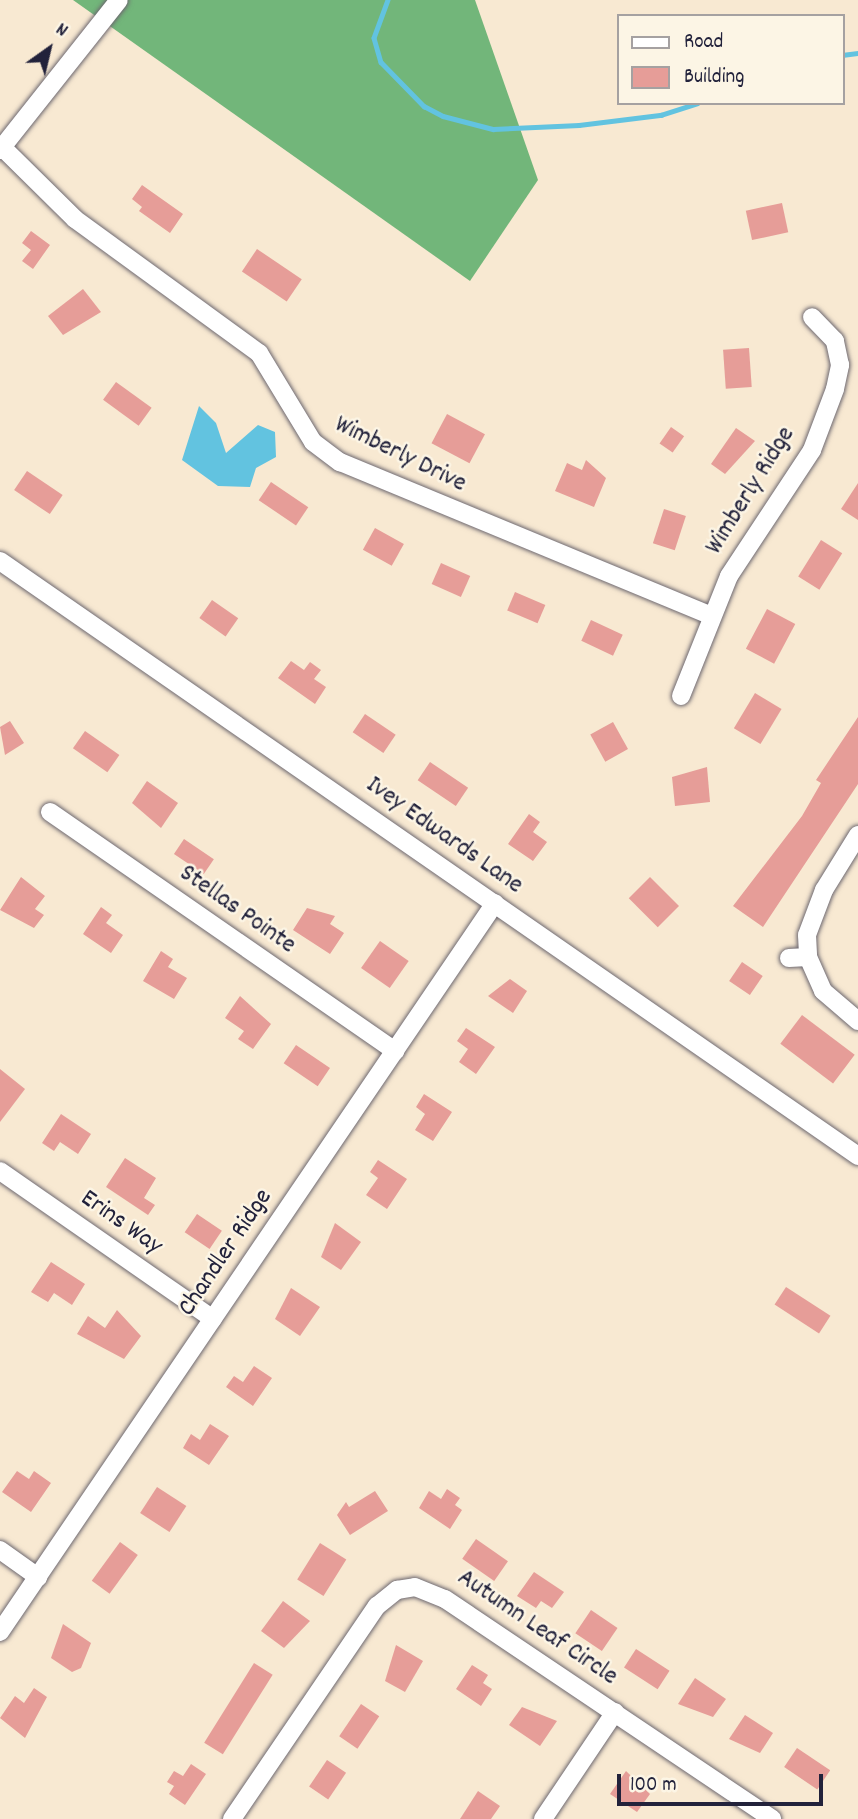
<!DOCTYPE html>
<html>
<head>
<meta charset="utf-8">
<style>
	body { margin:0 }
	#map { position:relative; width:858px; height:1819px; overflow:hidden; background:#f8e9d2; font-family:Dekko,sans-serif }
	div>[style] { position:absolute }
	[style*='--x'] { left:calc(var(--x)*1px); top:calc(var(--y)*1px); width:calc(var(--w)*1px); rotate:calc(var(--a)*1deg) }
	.forest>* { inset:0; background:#72b67a }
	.water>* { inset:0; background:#62c3e0 }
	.stream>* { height:4.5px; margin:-2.25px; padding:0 2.25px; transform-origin:2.25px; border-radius:2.25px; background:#62c3e0 }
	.building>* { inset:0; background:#e69d98; transform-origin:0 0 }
	.roads { filter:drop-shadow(0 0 2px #6d6870) drop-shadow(0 0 2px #6d6870) }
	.minor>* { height:18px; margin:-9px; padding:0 9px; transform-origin:9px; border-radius:9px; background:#fff }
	span { translate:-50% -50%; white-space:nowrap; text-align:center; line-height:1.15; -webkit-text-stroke:5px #fcf5e5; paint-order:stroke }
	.street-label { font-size:26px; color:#22223b }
	.legend { position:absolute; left:617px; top:14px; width:228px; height:91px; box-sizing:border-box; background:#fcf5e5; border:2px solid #a5a1a1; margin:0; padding:9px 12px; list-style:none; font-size:21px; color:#22223b }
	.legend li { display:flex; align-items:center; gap:14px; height:35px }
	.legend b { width:35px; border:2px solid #a5a1a1 }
	.north { position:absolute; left:14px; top:14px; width:70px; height:70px; -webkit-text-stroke:5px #fcf5e5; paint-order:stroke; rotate:34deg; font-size:19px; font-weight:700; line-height:28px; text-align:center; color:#22223b }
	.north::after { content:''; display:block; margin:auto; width:24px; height:32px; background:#22223b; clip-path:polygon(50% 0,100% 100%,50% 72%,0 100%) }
	.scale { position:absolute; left:617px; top:1774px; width:206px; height:32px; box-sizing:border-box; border:4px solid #22223b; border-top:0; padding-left:9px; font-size:21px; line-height:24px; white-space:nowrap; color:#22223b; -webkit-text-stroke:5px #fcf5e5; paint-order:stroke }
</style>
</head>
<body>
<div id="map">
	<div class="forest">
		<div style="clip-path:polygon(73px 0,475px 0,538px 180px,470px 281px)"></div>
	</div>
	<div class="water">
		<div style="clip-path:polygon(199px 406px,216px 423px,226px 453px,258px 425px,275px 432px,276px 457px,256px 468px,250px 487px,218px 486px,182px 460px)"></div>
	</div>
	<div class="stream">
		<div style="--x:388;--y:0;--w:40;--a:110.2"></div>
		<div style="--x:374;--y:38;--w:25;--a:74"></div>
		<div style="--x:381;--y:62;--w:62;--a:45.7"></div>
		<div style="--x:424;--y:106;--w:21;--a:28"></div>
		<div style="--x:443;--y:116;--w:52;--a:14.6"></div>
		<div style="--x:493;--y:129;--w:86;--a:-2.7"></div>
		<div style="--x:579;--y:125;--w:83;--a:-7"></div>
		<div style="--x:661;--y:115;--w:38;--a:-18"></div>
		<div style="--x:842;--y:55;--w:16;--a:-7"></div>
	</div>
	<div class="building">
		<div style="clip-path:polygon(142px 185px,183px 214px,170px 233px,139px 211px,142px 207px,132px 199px)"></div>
		<div style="left:782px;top:203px;width:30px;height:37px;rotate:78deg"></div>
		<div style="clip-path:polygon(31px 231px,50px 245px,33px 269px,22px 261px,31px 250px,22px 243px)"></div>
		<div style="left:257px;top:249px;width:54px;height:27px;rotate:34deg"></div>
		<div style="clip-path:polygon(83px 289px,101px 312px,63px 335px,48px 316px)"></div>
		<div style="left:749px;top:348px;width:39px;height:26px;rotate:86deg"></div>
		<div style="left:116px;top:382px;width:44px;height:22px;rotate:36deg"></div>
		<div style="left:447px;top:414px;width:43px;height:33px;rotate:28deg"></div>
		<div style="left:671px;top:427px;width:16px;height:20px;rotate:35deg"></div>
		<div style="clip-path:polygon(736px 428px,755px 441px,725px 474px,711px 464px)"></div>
		<div style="clip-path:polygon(586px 460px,606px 478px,594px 507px,555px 491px,567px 463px,582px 470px)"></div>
		<div style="left:27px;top:471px;width:43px;height:23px;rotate:34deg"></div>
		<div style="left:271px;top:482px;width:45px;height:22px;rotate:34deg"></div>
		<div style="clip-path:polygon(858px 483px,858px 520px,841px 509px)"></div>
		<div style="left:664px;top:509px;width:23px;height:36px;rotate:18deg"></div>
		<div style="left:375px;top:528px;width:33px;height:25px;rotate:29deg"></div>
		<div style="left:821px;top:540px;width:25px;height:43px;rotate:32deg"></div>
		<div style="left:441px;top:563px;width:32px;height:23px;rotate:24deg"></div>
		<div style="left:515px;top:592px;width:33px;height:20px;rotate:23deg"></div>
		<div style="left:212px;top:600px;width:32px;height:22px;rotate:35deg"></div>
		<div style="left:767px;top:609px;width:32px;height:45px;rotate:28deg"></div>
		<div style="left:591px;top:620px;width:35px;height:23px;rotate:25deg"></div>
		<div style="clip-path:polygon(291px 661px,304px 670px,310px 662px,321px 670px,314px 679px,326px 687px,315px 704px,278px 678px)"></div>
		<div style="left:755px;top:693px;width:31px;height:41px;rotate:31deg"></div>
		<div style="left:365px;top:714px;width:37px;height:22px;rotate:34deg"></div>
		<div style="clip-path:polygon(858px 717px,858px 784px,763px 927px,733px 906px,802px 816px,821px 783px,816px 780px)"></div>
		<div style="clip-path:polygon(10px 721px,24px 743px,5px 755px,0 727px)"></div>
		<div style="left:613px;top:722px;width:31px;height:26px;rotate:61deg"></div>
		<div style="left:85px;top:731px;width:42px;height:21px;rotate:35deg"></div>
		<div style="left:430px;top:762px;width:46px;height:22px;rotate:34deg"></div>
		<div style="clip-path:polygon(707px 767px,710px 802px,675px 806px,672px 777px)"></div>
		<div style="clip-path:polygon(147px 781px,178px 803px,161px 828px,132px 803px)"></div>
		<div style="clip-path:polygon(529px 814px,540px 822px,533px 832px,547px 842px,533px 861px,508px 844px)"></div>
		<div style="left:184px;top:839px;width:36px;height:18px;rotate:34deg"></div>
		<div style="clip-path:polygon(21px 877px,45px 896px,35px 909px,44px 915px,34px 928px,0 910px)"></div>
		<div style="left:650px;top:877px;width:41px;height:30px;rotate:45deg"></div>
		<div style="clip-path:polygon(101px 907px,112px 915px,106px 923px,123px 935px,111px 953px,83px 934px)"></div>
		<div style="clip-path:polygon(307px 908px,335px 916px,330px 924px,344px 933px,330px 954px,293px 930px)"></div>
		<div style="left:380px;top:941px;width:35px;height:33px;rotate:35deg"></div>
		<div style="clip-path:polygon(161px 951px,173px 959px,168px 967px,187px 978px,174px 999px,143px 981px)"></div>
		<div style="left:742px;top:962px;width:25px;height:23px;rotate:34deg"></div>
		<div style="clip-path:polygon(510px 979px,527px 991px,513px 1013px,488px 996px)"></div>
		<div style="clip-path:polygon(240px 996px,271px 1024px,253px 1049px,238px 1039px,244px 1031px,225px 1018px)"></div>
		<div style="left:802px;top:1015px;width:66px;height:36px;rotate:37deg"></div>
		<div style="clip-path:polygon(466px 1028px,495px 1047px,476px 1074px,459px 1062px,468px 1049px,457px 1041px)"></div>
		<div style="left:296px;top:1045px;width:41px;height:22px;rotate:34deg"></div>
		<div style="clip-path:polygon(0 1069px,25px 1089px,0 1122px)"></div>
		<div style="clip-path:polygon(424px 1094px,452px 1112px,433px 1141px,415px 1130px,425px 1114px,416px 1107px)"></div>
		<div style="clip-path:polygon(61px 1114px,91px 1134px,78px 1154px,60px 1142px,54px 1151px,42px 1143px)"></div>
		<div style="clip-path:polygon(125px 1158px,156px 1178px,144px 1198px,155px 1205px,148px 1215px,106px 1187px)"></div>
		<div style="clip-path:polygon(378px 1160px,407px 1179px,387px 1209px,366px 1195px,378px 1178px,370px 1172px)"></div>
		<div style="left:197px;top:1214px;width:30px;height:22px;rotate:34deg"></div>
		<div style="clip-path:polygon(335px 1223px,361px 1242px,341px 1270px,321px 1257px)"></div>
		<div style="clip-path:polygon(51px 1262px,85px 1284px,72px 1305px,54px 1293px,48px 1302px,31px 1292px)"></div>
		<div style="left:786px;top:1287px;width:53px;height:21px;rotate:33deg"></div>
		<div style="clip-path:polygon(291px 1288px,320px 1307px,300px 1336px,275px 1319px)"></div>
		<div style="clip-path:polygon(117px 1310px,141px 1336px,124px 1359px,77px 1334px,88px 1316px,105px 1328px)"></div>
		<div style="clip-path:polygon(254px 1366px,272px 1378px,253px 1406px,226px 1387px,234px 1376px,243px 1382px)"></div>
		<div style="clip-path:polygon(210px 1424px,229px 1436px,209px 1465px,183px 1448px,191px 1434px,200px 1440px)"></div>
		<div style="clip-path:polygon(17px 1471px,29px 1479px,34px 1471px,51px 1483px,31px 1512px,2px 1492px)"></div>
		<div style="left:157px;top:1487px;width:35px;height:31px;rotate:33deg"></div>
		<div style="clip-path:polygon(447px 1489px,460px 1498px,455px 1505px,462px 1510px,450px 1529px,419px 1508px,429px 1491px,441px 1499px)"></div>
		<div style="clip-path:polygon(375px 1491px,388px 1511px,350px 1535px,337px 1515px,346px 1502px,349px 1507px)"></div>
		<div style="left:476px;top:1539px;width:39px;height:24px;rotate:35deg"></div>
		<div style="left:120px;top:1542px;width:22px;height:48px;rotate:36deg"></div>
		<div style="left:320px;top:1543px;width:31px;height:43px;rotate:32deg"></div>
		<div style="clip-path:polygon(534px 1572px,564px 1592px,552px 1608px,541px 1601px,536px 1608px,517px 1596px)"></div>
		<div style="clip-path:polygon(283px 1601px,310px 1621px,284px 1648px,261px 1631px)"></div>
		<div style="left:591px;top:1610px;width:32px;height:28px;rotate:34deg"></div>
		<div style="clip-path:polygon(63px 1624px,91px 1643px,81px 1668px,72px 1672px,51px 1658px)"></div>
		<div style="clip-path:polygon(396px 1645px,423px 1661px,405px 1692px,385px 1681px)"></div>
		<div style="left:636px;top:1649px;width:40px;height:22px;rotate:33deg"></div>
		<div style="left:254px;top:1663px;width:22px;height:94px;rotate:32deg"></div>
		<div style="clip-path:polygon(472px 1665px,488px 1675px,483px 1683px,492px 1689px,481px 1706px,456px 1689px)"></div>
		<div style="clip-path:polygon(695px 1678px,726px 1699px,713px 1717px,678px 1704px)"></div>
		<div style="clip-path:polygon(34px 1688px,47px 1697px,25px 1738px,0 1718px,15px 1696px,24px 1703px)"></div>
		<div style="left:361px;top:1704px;width:22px;height:39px;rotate:34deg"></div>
		<div style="clip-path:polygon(522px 1707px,557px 1721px,540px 1746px,509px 1725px)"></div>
		<div style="clip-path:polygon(745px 1715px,773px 1733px,760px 1753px,729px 1739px)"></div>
		<div style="left:797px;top:1748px;width:40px;height:23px;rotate:34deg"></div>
		<div style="left:327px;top:1760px;width:23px;height:32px;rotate:34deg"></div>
		<div style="clip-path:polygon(191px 1764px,206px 1774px,185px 1805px,169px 1794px,174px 1786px,167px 1782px,174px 1771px,183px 1776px)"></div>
		<div style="clip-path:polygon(626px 1771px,650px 1794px,637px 1812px,610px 1794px)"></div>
		<div style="clip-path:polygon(478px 1791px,500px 1806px,491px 1819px,460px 1819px)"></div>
	</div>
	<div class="roads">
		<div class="minor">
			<div style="--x:0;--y:145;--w:105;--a:44.6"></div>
			<div style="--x:75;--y:219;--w:228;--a:36.1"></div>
			<div style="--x:259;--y:353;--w:104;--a:58.8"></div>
			<div style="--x:313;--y:442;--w:34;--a:37"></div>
			<div style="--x:340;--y:462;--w:402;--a:22.5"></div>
			<div style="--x:0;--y:150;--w:191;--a:-51.6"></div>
			<div style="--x:0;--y:561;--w:1044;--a:34.74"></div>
			<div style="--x:681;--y:696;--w:129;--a:-68.2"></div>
			<div style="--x:729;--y:576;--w:151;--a:-56.6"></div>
			<div style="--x:812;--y:450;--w:65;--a:-69.3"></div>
			<div style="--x:835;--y:389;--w:25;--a:-78"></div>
			<div style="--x:840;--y:365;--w:25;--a:-102"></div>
			<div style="--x:835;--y:341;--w:33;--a:-134"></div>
			<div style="--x:50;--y:812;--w:420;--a:34.7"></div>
			<div style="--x:858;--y:835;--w:65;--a:121.7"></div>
			<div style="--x:824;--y:890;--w:48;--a:110.7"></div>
			<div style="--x:807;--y:935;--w:22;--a:87"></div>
			<div style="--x:808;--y:957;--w:37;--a:66"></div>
			<div style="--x:823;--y:991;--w:46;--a:40.6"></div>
			<div style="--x:789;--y:958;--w:19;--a:-3"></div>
			<div style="--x:0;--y:1171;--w:259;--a:34.8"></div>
			<div style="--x:0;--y:1550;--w:47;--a:35.4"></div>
			<div style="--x:0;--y:1632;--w:881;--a:-55.82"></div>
			<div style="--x:232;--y:1819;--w:258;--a:-55.8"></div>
			<div style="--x:377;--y:1606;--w:26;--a:-39"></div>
			<div style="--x:397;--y:1590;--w:18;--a:-9"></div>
			<div style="--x:415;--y:1587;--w:32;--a:22"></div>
			<div style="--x:445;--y:1599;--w:394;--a:33.9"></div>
			<div style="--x:543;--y:1819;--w:129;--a:-56.1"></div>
		</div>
	</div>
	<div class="street-label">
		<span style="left:400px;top:455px;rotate:26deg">Wimberly Drive</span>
		<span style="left:751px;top:491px;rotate:-58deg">Wimberly Ridge</span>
		<span style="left:444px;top:836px;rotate:35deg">Ivey Edwards Lane</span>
		<span style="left:237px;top:910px;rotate:35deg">Stellas Pointe</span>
		<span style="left:121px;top:1223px;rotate:35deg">Erins Way</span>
		<span style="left:226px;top:1253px;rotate:-56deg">Chandler Ridge</span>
		<span style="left:537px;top:1628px;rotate:34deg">Autumn Leaf Circle</span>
	</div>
	<ul class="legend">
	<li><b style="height:9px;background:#fff"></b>Road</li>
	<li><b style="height:19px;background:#e69d98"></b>Building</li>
	</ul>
	<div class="north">N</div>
	<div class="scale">100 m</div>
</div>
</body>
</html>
